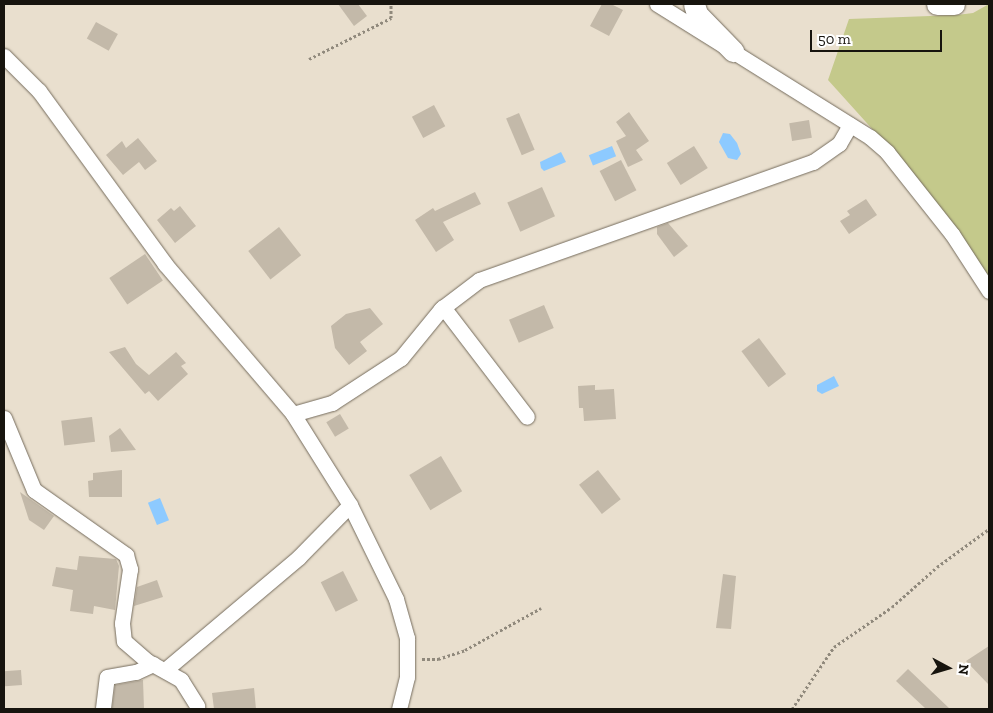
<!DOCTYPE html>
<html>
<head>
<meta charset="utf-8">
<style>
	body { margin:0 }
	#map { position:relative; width:993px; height:713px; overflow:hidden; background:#e9dfce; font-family:"Zilla Slab",serif }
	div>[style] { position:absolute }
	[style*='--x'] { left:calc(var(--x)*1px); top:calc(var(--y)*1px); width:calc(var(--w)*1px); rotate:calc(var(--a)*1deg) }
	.green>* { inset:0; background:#c4c98b }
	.water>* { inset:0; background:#8dcaff; transform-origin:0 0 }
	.building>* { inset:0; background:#c3b9a9; transform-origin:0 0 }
	.path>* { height:3px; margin-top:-1.5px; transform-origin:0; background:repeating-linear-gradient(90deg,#90897c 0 2.5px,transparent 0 5px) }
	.roads { filter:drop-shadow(0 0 1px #756c5d) drop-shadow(0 0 1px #756c5d) }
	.street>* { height:15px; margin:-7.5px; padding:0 7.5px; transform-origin:7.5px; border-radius:7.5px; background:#fff }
	.secondary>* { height:21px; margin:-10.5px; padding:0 10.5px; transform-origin:10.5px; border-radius:10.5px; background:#fff }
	span { translate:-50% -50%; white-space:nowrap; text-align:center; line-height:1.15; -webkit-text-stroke:4px #fff; paint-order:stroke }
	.frame { position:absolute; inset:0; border:5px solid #17140e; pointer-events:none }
	.north { position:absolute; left:923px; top:643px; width:50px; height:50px; -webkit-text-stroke:4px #fff; paint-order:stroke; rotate:96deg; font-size:14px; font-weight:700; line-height:20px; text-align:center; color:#17140e }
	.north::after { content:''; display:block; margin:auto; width:18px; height:22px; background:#17140e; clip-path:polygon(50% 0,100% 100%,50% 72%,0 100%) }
	.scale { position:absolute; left:810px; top:30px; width:132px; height:22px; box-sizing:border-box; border:2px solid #17140e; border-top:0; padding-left:6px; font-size:15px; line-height:18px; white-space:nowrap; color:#17140e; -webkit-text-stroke:4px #fff; paint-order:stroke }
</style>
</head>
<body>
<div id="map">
	<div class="green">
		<div style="clip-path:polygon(989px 4px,989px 280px,874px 131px,828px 80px,849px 19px,957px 15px,973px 13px)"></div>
	</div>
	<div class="water">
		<div style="clip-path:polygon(723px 133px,730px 134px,737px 143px,741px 154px,737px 160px,728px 158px,719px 142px)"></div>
		<div style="left:612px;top:146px;width:11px;height:25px;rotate:68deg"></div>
		<div style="clip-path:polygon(561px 152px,566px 162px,544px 171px,541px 168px,540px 162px)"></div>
		<div style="clip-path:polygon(834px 376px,839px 386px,822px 394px,817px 391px,817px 385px)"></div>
		<div style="left:160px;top:498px;width:24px;height:13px;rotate:68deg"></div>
	</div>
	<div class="building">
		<div style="clip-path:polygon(338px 4px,358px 4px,367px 16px,354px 26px)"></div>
		<div style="clip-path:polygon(602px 4px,611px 4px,623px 10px,609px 36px,590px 26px)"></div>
		<div style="left:96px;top:22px;width:25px;height:19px;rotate:29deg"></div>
		<div style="left:434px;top:105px;width:24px;height:25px;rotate:62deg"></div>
		<div style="clip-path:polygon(629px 112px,649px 141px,636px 150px,643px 160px,628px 167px,616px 141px,626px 136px,616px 122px)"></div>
		<div style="left:519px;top:113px;width:40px;height:14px;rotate:67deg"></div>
		<div style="left:809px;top:120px;width:18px;height:20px;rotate:81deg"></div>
		<div style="clip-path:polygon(138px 138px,157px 161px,145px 170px,139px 162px,123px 175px,106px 155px,122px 141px,126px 148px)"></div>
		<div style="left:694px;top:146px;width:26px;height:32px;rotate:58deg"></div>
		<div style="left:621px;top:160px;width:34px;height:24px;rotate:63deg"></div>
		<div style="left:542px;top:187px;width:32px;height:38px;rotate:66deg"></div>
		<div style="clip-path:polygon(475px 192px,481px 204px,443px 222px,454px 240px,436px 252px,415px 220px,433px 208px,435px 211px)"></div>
		<div style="clip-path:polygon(866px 199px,877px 215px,849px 234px,840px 221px,850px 215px,847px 211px)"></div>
		<div style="clip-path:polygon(180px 206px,196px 226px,175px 243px,157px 220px,171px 208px,174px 211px)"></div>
		<div style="clip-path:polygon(668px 223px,688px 246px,674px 257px,657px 234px,657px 227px)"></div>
		<div style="left:279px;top:227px;width:36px;height:39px;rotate:52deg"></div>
		<div style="left:145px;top:254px;width:32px;height:43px;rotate:56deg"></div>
		<div style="left:544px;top:305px;width:25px;height:38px;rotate:67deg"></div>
		<div style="clip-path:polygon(370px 308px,383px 324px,360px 342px,367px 351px,349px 365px,335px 348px,331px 326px,346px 314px)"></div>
		<div style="left:759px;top:338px;width:45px;height:22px;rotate:53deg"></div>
		<div style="clip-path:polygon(125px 347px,136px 364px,149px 375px,176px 352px,186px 363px,181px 366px,188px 374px,158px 401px,149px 391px,145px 394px,109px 352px)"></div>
		<div style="clip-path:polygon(595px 385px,595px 390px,614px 389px,616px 419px,584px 421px,583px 408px,579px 408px,578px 386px)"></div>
		<div style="left:340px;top:414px;width:17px;height:16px;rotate:59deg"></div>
		<div style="left:92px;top:417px;width:25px;height:31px;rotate:83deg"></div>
		<div style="clip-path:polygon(120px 428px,136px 450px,111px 452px,109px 436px)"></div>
		<div style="left:441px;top:456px;width:41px;height:37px;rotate:59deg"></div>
		<div style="clip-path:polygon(122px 470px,122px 497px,89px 497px,88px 481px,93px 480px,93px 473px)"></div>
		<div style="left:598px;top:470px;width:37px;height:24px;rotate:52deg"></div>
		<div style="clip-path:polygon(20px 492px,54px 516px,44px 530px,29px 520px)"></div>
		<div style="clip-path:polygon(79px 556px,116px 559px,119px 566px,115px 610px,94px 606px,93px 614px,70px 611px,73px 590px,52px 586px,56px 567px,77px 570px)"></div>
		<div style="left:343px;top:571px;width:33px;height:25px;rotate:63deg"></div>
		<div style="clip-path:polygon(723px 574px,736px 576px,731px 629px,716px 628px)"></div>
		<div style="clip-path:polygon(157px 580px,163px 597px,134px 606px,137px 587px)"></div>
		<div style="clip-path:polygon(989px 646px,989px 685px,966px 661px)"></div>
		<div style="clip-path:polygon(908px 669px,950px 709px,926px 709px,896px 681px)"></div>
		<div style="left:21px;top:670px;width:15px;height:17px;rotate:86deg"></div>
		<div style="clip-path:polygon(143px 680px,144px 709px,112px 709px,115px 685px)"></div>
		<div style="clip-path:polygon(254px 688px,256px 709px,214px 709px,212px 693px)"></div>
	</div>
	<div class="path">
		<div style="--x:309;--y:59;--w:92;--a:-26.6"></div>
		<div style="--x:391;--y:18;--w:14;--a:-90"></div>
		<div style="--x:422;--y:659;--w:16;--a:0"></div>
		<div style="--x:438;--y:659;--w:28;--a:-18"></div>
		<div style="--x:465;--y:650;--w:87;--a:-28.9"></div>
		<div style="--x:792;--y:709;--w:75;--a:-55.9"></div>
		<div style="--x:834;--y:647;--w:70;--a:-34.6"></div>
		<div style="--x:892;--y:607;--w:60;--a:-41.6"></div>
		<div style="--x:937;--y:567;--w:64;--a:-36.2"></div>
	</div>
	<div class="roads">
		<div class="street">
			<div style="--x:657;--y:4;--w:251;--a:32"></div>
			<div style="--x:870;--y:137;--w:23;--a:41"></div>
			<div style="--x:887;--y:152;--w:105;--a:51.6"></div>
			<div style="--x:952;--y:234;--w:68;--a:57"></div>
			<div style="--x:4;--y:56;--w:49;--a:45"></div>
			<div style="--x:39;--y:91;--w:214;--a:53.9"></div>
			<div style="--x:165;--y:264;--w:197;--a:49.5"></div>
			<div style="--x:293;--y:414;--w:107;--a:57.9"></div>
			<div style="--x:350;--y:505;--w:105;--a:63.9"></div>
			<div style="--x:396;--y:599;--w:41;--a:74.2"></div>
			<div style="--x:407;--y:638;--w:39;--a:90"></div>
			<div style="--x:407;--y:677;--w:33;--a:104"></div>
			<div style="--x:443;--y:307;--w:138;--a:52.6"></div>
			<div style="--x:293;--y:414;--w:41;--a:-15.8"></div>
			<div style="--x:332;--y:403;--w:82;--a:-33.1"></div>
			<div style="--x:401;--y:358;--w:63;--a:-50.8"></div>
			<div style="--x:441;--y:309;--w:48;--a:-37.3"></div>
			<div style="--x:479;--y:280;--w:354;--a:-19.5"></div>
			<div style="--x:813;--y:162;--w:32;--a:-35"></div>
			<div style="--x:839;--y:144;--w:22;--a:-60"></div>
			<div style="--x:4;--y:418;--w:78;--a:67.4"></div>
			<div style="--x:34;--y:490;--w:113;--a:35.2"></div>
			<div style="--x:126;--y:555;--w:15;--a:74"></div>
			<div style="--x:130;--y:569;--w:55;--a:98.4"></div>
			<div style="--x:122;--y:623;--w:18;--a:84"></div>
			<div style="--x:124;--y:641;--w:30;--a:41"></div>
			<div style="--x:147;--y:661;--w:39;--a:29"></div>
			<div style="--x:181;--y:680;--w:31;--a:58"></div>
			<div style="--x:165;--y:670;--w:175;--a:-40.1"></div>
			<div style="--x:299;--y:557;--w:73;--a:-45.6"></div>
			<div style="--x:103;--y:708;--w:31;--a:-83"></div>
			<div style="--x:107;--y:677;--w:29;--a:-10"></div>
			<div style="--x:136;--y:672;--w:19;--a:-25"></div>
		</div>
		<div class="secondary">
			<div style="--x:694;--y:4;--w:10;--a:73"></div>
			<div style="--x:697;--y:14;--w:52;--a:45.8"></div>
			<div style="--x:937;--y:4;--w:17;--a:0"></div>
		</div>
	</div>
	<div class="frame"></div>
	<div class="north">N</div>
	<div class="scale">50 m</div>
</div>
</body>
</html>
